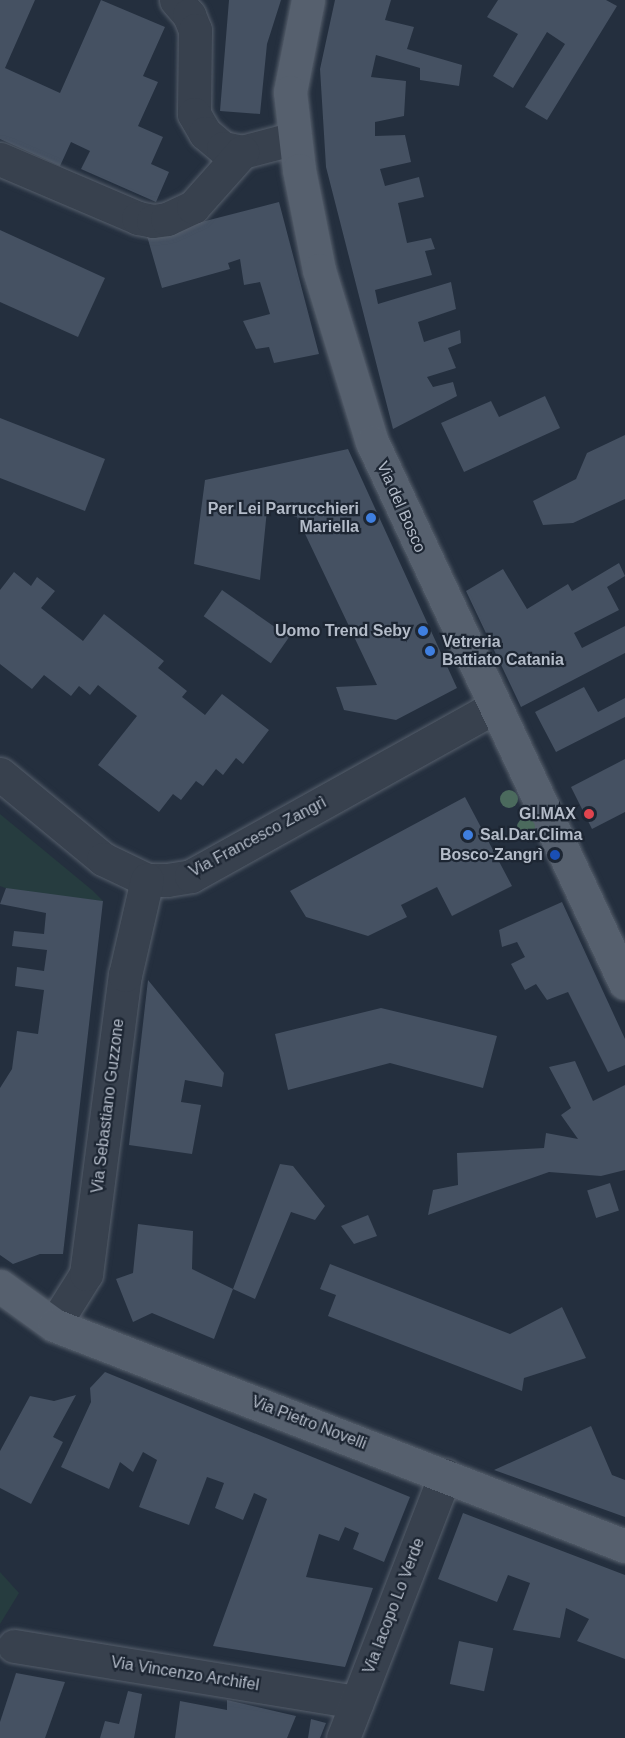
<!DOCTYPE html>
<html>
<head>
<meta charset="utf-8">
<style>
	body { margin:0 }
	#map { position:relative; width:625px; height:1738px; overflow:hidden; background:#242f3e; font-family:Helvetica,sans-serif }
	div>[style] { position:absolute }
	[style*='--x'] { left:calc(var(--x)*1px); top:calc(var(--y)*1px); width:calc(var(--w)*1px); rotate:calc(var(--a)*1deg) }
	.green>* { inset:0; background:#263c3f }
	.building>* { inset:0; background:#455162; transform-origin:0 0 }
	.roads { filter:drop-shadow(0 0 2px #565f6c) drop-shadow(0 0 2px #565f6c) }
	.minor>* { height:33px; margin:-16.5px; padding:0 16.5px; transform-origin:16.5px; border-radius:16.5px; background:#38414e }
	.major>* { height:33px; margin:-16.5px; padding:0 16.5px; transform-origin:16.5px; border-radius:16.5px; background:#56606e }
	.trees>* { width:18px; height:18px; margin:-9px; border-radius:50%; background:#4b6a5d }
	.dots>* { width:16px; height:16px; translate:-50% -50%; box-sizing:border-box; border:3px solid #1d2633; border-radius:50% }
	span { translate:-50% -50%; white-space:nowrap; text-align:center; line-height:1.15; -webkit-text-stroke:4.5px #1d2633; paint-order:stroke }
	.street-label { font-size:16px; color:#b4bcc9 }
	.poi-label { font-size:16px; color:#b4bcc9; font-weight:700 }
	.right { translate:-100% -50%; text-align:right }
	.left { translate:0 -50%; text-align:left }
</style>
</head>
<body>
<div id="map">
	<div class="green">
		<div style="clip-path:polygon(0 814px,92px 890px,103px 901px,16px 892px,0 886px)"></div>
		<div style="clip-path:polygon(0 1572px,19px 1593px,0 1624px)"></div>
	</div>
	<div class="building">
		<div style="clip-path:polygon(0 0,35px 0,5px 68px,60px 93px,101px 0,165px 27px,143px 76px,158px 82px,138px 126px,163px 137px,151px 164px,169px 172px,156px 202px,81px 169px,90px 151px,71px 142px,60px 166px,0 139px)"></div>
		<div style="clip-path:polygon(229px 0,281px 0,267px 44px,260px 114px,220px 111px)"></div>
		<div style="clip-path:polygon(335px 0,391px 0,385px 20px,414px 27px,407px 49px,462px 65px,459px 86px,420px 80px,420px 68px,376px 55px,371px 77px,406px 81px,404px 116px,375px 122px,375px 136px,405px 135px,411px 162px,380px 169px,385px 186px,419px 177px,424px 197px,398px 203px,407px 243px,431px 238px,435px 249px,425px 251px,432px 275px,375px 290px,378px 304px,451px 282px,456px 309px,418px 322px,424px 342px,460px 330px,461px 343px,448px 348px,456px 368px,427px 377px,433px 387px,453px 382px,457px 396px,393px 429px,326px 167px,320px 69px)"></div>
		<div style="clip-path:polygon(498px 0,606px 0,617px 6px,547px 120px,525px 107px,565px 44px,547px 32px,513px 88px,493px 76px,518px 34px,487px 17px)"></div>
		<div style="clip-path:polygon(279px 202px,319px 354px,274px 363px,269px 347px,256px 349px,243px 321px,270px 314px,260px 282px,244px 285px,240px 259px,228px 263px,230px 269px,162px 288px,147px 236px)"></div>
		<div style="clip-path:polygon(0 230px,105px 278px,78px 337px,0 302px)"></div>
		<div style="clip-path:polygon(545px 396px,560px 428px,464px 472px,441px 423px,491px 401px,499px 417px)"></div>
		<div style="clip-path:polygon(0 418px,105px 459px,85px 511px,0 478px)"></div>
		<div style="clip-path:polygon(625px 435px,625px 499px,573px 523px,543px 525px,533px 501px,576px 479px,587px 453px)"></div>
		<div style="clip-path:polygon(348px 449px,457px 688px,396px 720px,344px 710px,336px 687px,377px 685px,297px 517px,267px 510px,260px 580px,194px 564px,205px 480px)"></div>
		<div style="clip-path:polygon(619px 563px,625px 576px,607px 587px,619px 610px,574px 633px,582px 648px,625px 626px,625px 653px,521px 707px,466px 591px,503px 569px,527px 609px,568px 584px,572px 591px)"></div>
		<div style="clip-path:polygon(14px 572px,31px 586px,37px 577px,55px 591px,41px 608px,83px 641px,104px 614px,164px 661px,158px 668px,187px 691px,182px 697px,205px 715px,222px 694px,269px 730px,243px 764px,236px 758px,223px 775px,216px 769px,203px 786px,196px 781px,181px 800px,173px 794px,159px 812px,98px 765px,137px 716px,98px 685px,90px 695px,79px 686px,71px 696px,44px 675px,32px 689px,0 664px,0 590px)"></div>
		<div style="left:222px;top:590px;width:82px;height:32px;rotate:35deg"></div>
		<div style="clip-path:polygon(584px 687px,598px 712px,625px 698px,625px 717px,556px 752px,535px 712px)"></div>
		<div style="clip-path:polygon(625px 759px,625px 812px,592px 829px,571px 787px)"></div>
		<div style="clip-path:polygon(465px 797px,512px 886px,452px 916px,437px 887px,401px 905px,407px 917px,368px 936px,306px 917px,290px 891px)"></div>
		<div style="clip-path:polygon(6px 888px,103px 901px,63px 1254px,40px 1254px,13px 1264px,0 1255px,0 1088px,12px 1069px,17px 1031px,38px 1034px,44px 990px,15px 986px,17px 967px,44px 971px,47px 950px,12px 946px,14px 931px,44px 934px,46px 913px,0 904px)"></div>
		<div style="clip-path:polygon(562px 902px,625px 1039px,625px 1065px,608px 1072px,568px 992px,547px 1000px,536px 984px,525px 990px,511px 964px,525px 957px,517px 942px,502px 947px,499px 930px)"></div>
		<div style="clip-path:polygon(148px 980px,224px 1073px,222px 1087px,185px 1080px,181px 1102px,201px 1105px,192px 1154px,129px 1145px)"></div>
		<div style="clip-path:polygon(381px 1008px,497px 1036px,483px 1088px,390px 1063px,288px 1090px,275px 1034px)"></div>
		<div style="clip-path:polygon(575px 1061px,593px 1101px,625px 1085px,625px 1170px,601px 1176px,549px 1172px,428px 1215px,433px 1190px,458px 1185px,457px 1153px,544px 1148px,546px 1133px,578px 1139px,561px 1115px,571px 1108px,549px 1067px)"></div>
		<div style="clip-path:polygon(280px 1164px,293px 1166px,325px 1206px,315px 1220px,291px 1212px,255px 1299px,233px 1289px)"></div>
		<div style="left:610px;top:1183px;width:29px;height:24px;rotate:72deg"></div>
		<div style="clip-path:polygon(368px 1215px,377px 1236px,354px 1244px,341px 1226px)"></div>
		<div style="clip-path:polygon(138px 1224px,193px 1231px,192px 1269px,233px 1289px,214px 1339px,152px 1313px,133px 1322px,116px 1279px,133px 1273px)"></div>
		<div style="clip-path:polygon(330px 1264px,510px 1334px,562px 1307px,586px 1358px,524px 1378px,522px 1391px,328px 1316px,336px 1295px,320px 1289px)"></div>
		<div style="clip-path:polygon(105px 1372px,410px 1497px,384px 1562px,353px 1549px,359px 1533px,345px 1527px,339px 1541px,319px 1534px,306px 1577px,373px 1588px,345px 1667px,213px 1646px,267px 1499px,254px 1493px,243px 1520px,215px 1508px,224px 1483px,207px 1477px,189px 1525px,139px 1507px,157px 1460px,143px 1452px,133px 1472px,120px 1462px,109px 1489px,61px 1467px,91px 1402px,90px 1388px)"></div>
		<div style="clip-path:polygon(76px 1395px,53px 1437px,63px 1442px,31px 1504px,0 1488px,0 1451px,30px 1396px,54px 1401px)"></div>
		<div style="clip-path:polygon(591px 1426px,612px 1475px,625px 1480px,625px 1517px,494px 1470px)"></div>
		<div style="clip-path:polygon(463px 1513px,625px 1575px,625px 1659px,577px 1641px,589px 1619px,566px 1608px,560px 1638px,513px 1630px,530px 1583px,508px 1575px,497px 1602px,438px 1579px)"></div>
		<div style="left:459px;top:1641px;width:35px;height:44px;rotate:12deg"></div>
		<div style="clip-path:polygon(16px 1673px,65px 1682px,45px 1738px,0 1738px,0 1722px)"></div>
		<div style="clip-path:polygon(128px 1691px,142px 1694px,134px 1738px,100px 1738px,105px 1721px,119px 1724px)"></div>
		<div style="clip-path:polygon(227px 1700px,296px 1716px,287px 1738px,175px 1738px,180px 1701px,227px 1710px)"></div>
		<div style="clip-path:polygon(311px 1719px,326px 1723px,320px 1738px,308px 1738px)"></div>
	</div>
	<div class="roads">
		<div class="minor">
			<div style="--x:176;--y:0;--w:20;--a:49"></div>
			<div style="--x:189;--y:15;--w:16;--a:68"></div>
			<div style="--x:195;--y:30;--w:84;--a:90.7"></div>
			<div style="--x:194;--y:114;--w:22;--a:60"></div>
			<div style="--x:205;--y:133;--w:23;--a:40"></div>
			<div style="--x:223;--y:148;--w:19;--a:12"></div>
			<div style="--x:242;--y:152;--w:55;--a:-14.8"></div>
			<div style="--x:0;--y:159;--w:150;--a:23.1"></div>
			<div style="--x:138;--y:218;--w:15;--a:11"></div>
			<div style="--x:153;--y:221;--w:14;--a:-8"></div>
			<div style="--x:167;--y:219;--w:29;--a:-25"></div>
			<div style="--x:193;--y:207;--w:74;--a:-48.3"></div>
			<div style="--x:0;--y:774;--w:134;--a:39.5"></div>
			<div style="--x:103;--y:859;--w:49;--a:25.5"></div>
			<div style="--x:147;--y:880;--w:20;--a:0"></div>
			<div style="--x:167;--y:880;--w:24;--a:-9"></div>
			<div style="--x:191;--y:876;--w:346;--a:-29.1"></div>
			<div style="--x:54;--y:1325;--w:60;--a:-57.9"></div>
			<div style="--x:86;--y:1274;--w:302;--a:-82.6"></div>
			<div style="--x:125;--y:975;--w:98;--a:-77"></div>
			<div style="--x:14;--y:1646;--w:347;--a:9.3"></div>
			<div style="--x:343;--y:1738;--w:282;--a:-68.8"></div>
		</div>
		<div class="major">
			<div style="--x:308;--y:0;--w:94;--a:101.1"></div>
			<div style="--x:290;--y:92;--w:79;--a:83.4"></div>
			<div style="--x:299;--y:170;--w:102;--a:78.7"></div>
			<div style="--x:319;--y:270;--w:180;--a:72.9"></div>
			<div style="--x:372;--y:442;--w:597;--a:64.94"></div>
			<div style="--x:0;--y:1286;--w:67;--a:35.8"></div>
			<div style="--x:54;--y:1325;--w:612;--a:21.16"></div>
		</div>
	</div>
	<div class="trees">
		<div style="left:509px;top:799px"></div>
		<div style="left:526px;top:827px"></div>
	</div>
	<div class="dots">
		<div style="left:371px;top:518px;background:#3f7fe0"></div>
		<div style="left:423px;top:631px;background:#3f7fe0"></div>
		<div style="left:430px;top:651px;background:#3f7fe0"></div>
		<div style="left:589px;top:814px;background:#e0444e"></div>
		<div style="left:468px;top:835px;background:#3f7fe0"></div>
		<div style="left:555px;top:855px;background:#1a4fb4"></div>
	</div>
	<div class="street-label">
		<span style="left:401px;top:507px;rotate:66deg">Via del Bosco</span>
		<span style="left:258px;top:837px;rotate:-28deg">Via Francesco Zangrì</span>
		<span style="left:108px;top:1106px;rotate:-83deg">Via Sebastiano Guzzone</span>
		<span style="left:309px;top:1423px;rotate:21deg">Via Pietro Novelli</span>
		<span style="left:394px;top:1606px;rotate:-69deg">Via Iacopo Lo Verde</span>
		<span style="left:185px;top:1674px;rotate:9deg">Via Vincenzo Archifel</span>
	</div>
	<div class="poi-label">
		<span class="right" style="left:359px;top:518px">Per Lei Parrucchieri<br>Mariella</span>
		<span class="right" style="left:411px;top:631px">Uomo Trend Seby</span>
		<span class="left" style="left:442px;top:651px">Vetreria<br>Battiato Catania</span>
		<span class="right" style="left:576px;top:814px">GI.MAX</span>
		<span class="left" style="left:480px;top:835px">Sal.Dar.Clima</span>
		<span class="right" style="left:543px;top:855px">Bosco-Zangrì</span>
	</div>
</div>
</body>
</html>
